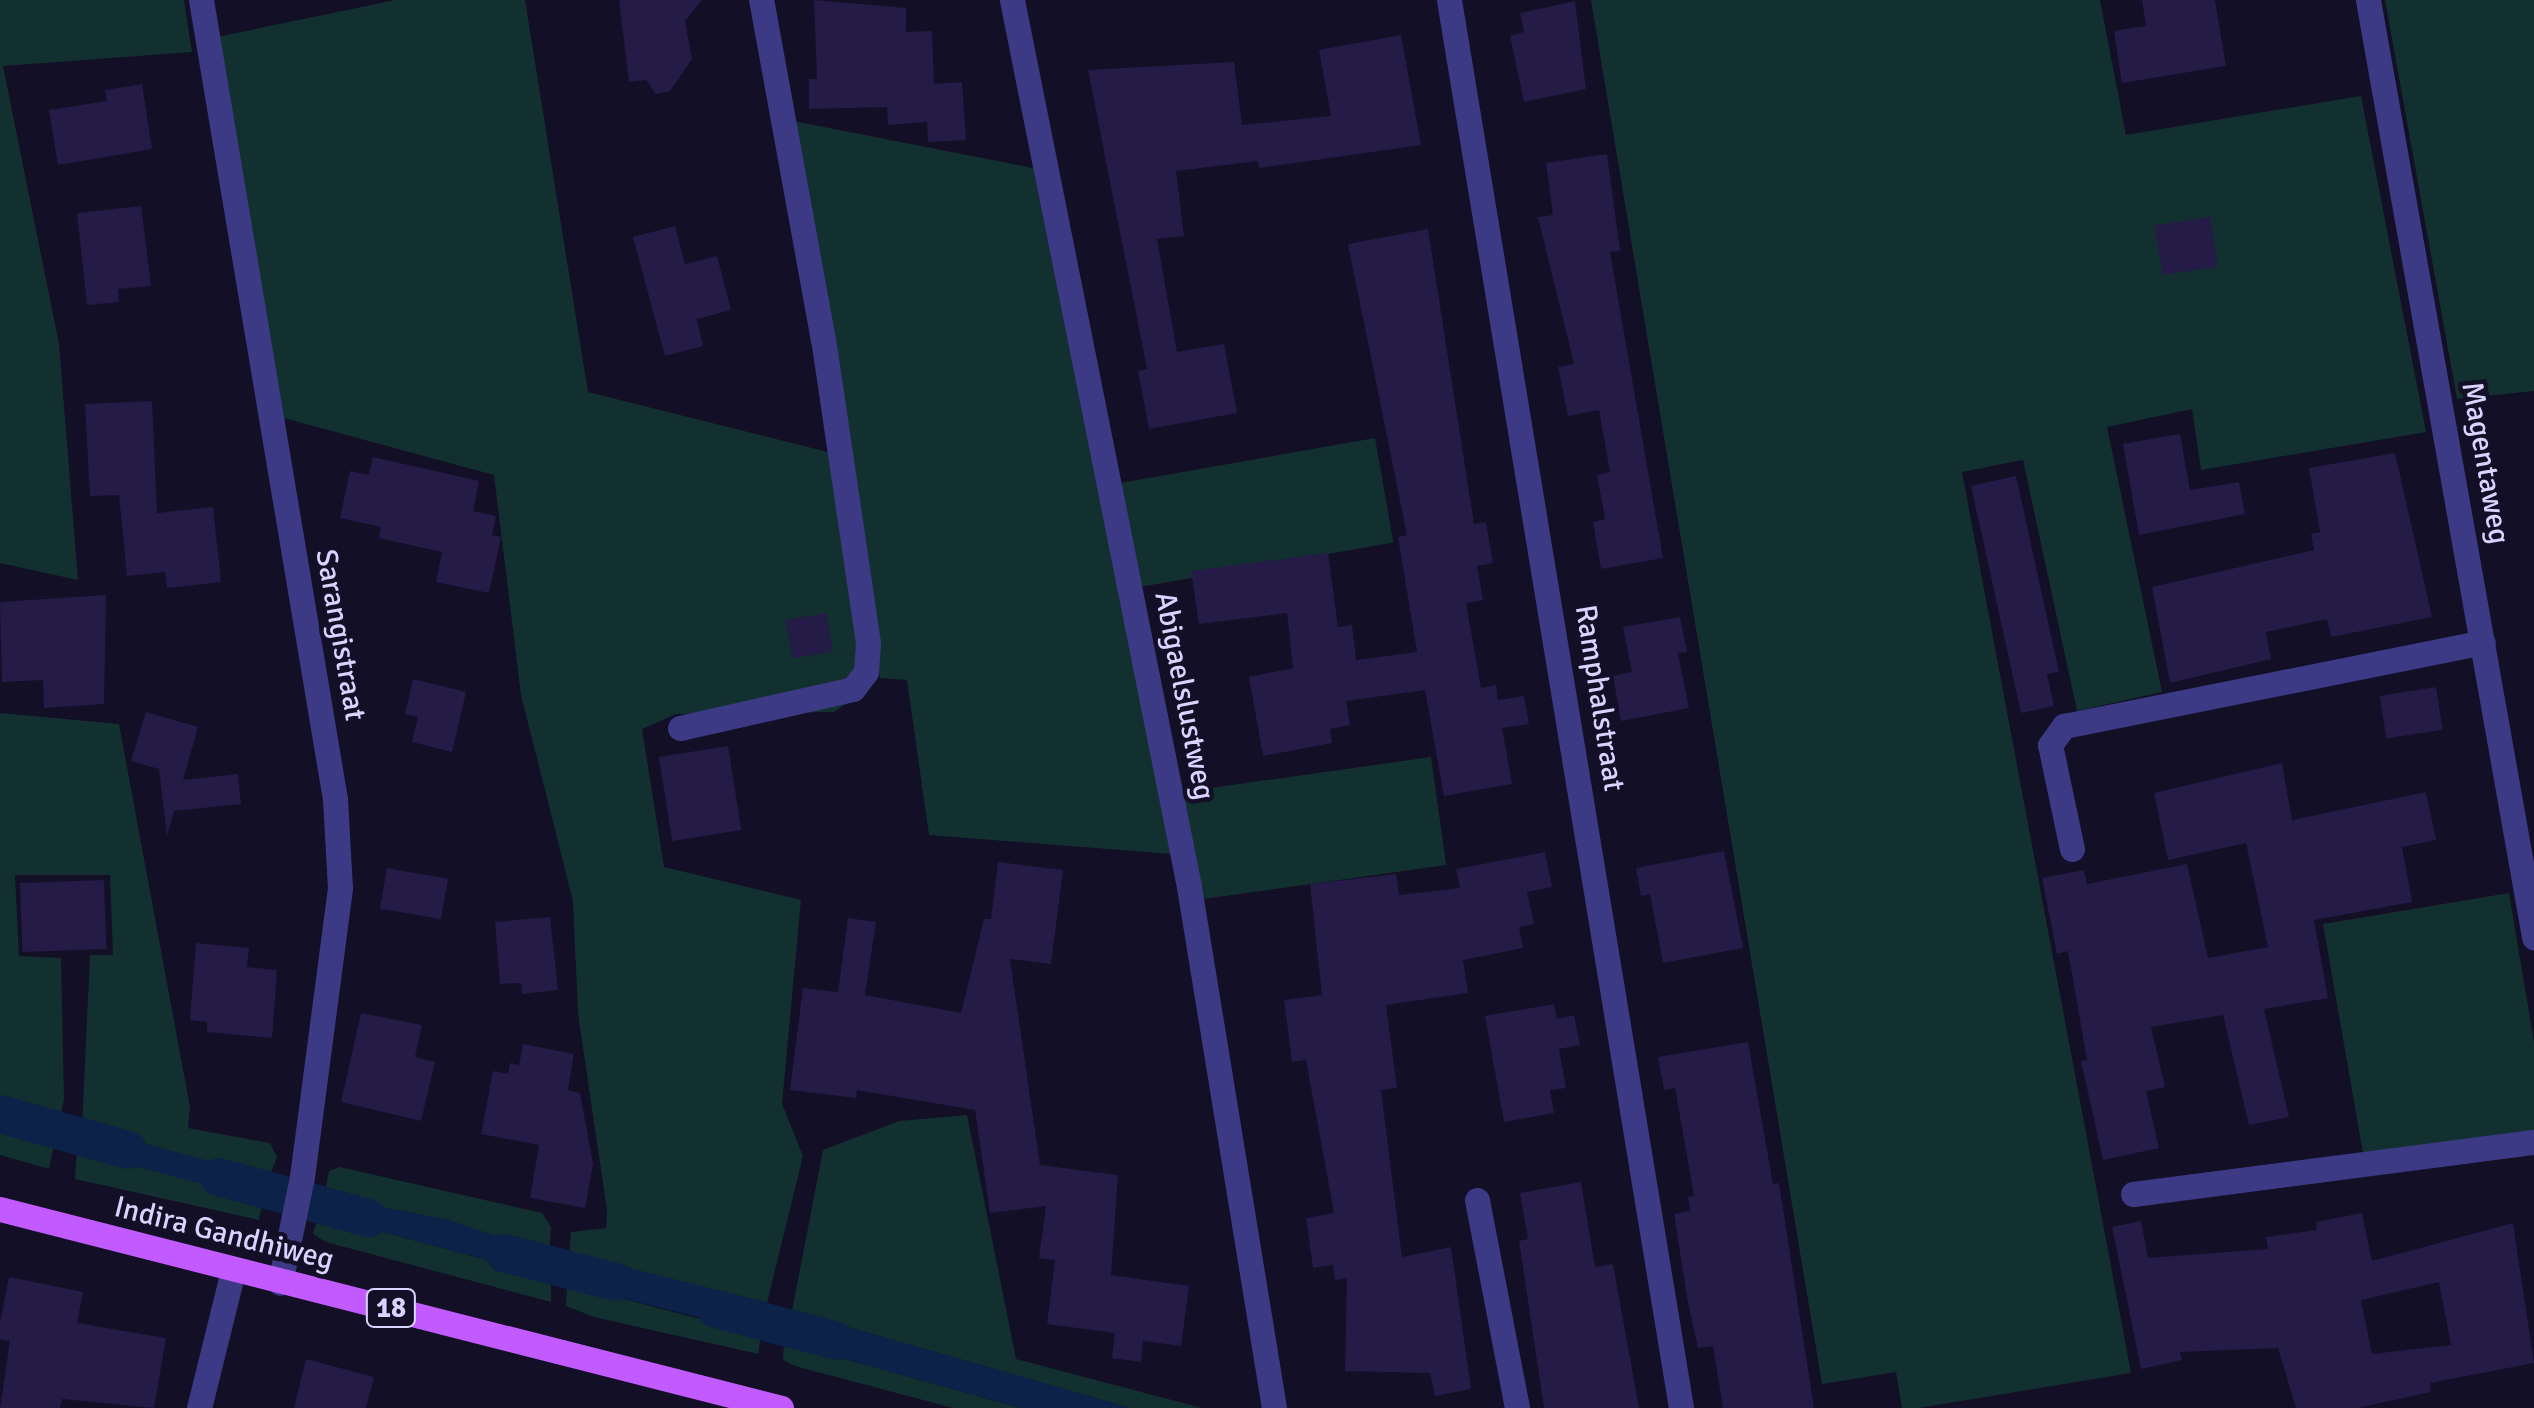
<!DOCTYPE html>
<html>
<head>
<meta charset="utf-8">
<style>
	body { margin:0 }
	#map { position:relative; width:2534px; height:1408px; overflow:hidden; background:#130f26; font-family:Signika,sans-serif }
	div>[style] { position:absolute }
	[style*='--x'] { left:calc(var(--x)*1px); top:calc(var(--y)*1px); width:calc(var(--w)*1px); rotate:calc(var(--a)*1deg) }
	.green>* { inset:0; background:#12302f; transform-origin:0 0 }
	.water>* { inset:0; background:#0c2248; transform-origin:0 0 }
	.canal>* { height:38px; margin:-19px; padding:0 19px; transform-origin:19px; border-radius:19px; background:#0c2248 }
	.building>* { inset:0; background:#241b47; transform-origin:0 0 }
	.minor>* { height:25px; margin:-12.5px; padding:0 12.5px; transform-origin:12.5px; border-radius:12.5px; background:#3d3a85 }
	.major>* { height:25px; margin:-12.5px; padding:0 12.5px; transform-origin:12.5px; border-radius:12.5px; background:#c25bff }
	span { translate:-50% -50%; white-space:nowrap; text-align:center; line-height:1.15; -webkit-text-stroke:9px #130f26; paint-order:stroke }
	.shield-label span { padding:2px 8px; background:#130f26; border:2px solid; border-radius:8px; -webkit-text-stroke-width:0 }
	.shield-label { font-size:28px; color:#d9d4ff; font-weight:700 }
	.street-label { font-size:30px; color:#d9d4ff }
</style>
</head>
<body>
<div id="map">
	<div class="green">
		<div style="clip-path:polygon(0 0,184px 0,192px 52px,3px 66px,59px 344px,78px 580px,0 563px)"></div>
		<div style="clip-path:polygon(395px 0,525px 0,588px 392px,832px 453px,861px 664px,850px 701px,834px 712px,676px 714px,642px 729px,664px 867px,801px 900px,782px 1104px,803px 1156px,767px 1303px,569px 1253px,571px 1232px,606px 1228px,607px 1210px,578px 1014px,573px 901px,521px 695px,494px 475px,280px 417px,217px 37px)"></div>
		<div style="clip-path:polygon(1591px 0,2100px 0,2126px 135px,2361px 96px,2426px 432px,2201px 470px,2192px 409px,2107px 427px,2162px 692px,2077px 711px,2023px 460px,1962px 472px,2131px 1373px,1918px 1408px,1902px 1408px,1896px 1372px,1822px 1384px)"></div>
		<div style="clip-path:polygon(2385px 0,2534px 0,2534px 391px,2457px 399px)"></div>
		<div style="clip-path:polygon(788px 120px,1033px 168px,1171px 854px,929px 835px,907px 680px,880px 678px,833px 354px)"></div>
		<div style="left:1375px;top:438px;width:106px;height:260px;rotate:80deg"></div>
		<div style="clip-path:polygon(0 713px,119px 724px,190px 1107px,188px 1128px,270px 1143px,277px 1157px,269px 1178px,82px 1127px,90px 955px,113px 955px,110px 875px,15px 875px,19px 956px,61px 958px,64px 1100px,60px 1117px,0 1098px)"></div>
		<div style="left:1431px;top:757px;width:109px;height:251px;rotate:82deg"></div>
		<div style="clip-path:polygon(2509px 893px,2534px 1042px,2534px 1131px,2363px 1153px,2323px 924px)"></div>
		<div style="clip-path:polygon(967px 1115px,1016px 1359px,1202px 1408px,1130px 1408px,792px 1311px,823px 1150px,899px 1121px)"></div>
		<div style="clip-path:polygon(0 1126px,55px 1139px,49px 1169px,0 1155px)"></div>
		<div style="clip-path:polygon(77px 1150px,263px 1199px,259px 1220px,75px 1179px)"></div>
		<div style="clip-path:polygon(340px 1167px,542px 1213px,551px 1227px,549px 1255px,448px 1220px,324px 1196px,329px 1171px)"></div>
		<div style="clip-path:polygon(319px 1215px,551px 1277px,551px 1302px,326px 1242px,313px 1234px)"></div>
		<div style="clip-path:polygon(567px 1284px,761px 1335px,758px 1354px,594px 1317px,566px 1306px)"></div>
		<div style="clip-path:polygon(784px 1342px,1021px 1408px,953px 1408px,795px 1366px,783px 1360px)"></div>
	</div>
	<div class="water">
		<div style="clip-path:polygon(0 1098px,54px 1110px,60px 1117px,55px 1139px,0 1126px)"></div>
		<div style="left:82px;top:1127px;width:194px;height:24px;rotate:15deg"></div>
		<div style="clip-path:polygon(324px 1196px,448px 1220px,525px 1245px,549px 1255px,551px 1277px,319px 1215px)"></div>
		<div style="left:569px;top:1253px;width:204px;height:31px;rotate:14deg"></div>
		<div style="clip-path:polygon(792px 1311px,1020px 1376px,1130px 1408px,1021px 1408px,784px 1342px)"></div>
	</div>
	<div class="canal">
		<div style="--x:0;--y:1114;--w:133;--a:15.7"></div>
		<div style="--x:219;--y:1177;--w:155;--a:15.4"></div>
		<div style="--x:504;--y:1253;--w:115;--a:14.6"></div>
		<div style="--x:716;--y:1309;--w:125;--a:14.8"></div>
	</div>
	<div class="building">
		<div style="clip-path:polygon(619px 0,702px 0,685px 21px,692px 59px,670px 91px,656px 94px,646px 80px,629px 82px)"></div>
		<div style="clip-path:polygon(814px 0,906px 8px,906px 32px,932px 31px,934px 84px,962px 82px,966px 140px,928px 142px,927px 122px,888px 125px,887px 107px,809px 109px,809px 79px,817px 79px)"></div>
		<div style="clip-path:polygon(2142px 0,2215px 0,2226px 66px,2122px 83px,2114px 31px,2146px 26px)"></div>
		<div style="clip-path:polygon(1575px 1px,1586px 89px,1524px 102px,1510px 36px,1524px 32px,1520px 13px)"></div>
		<div style="clip-path:polygon(1401px 35px,1421px 145px,1259px 168px,1258px 161px,1176px 171px,1184px 236px,1157px 239px,1177px 352px,1224px 344px,1237px 413px,1149px 429px,1138px 371px,1147px 369px,1088px 70px,1234px 62px,1242px 125px,1331px 116px,1319px 50px)"></div>
		<div style="clip-path:polygon(142px 84px,152px 149px,58px 165px,49px 110px,107px 101px,105px 90px)"></div>
		<div style="clip-path:polygon(1607px 154px,1620px 251px,1610px 252px,1663px 558px,1601px 569px,1593px 522px,1605px 519px,1597px 475px,1610px 472px,1599px 410px,1568px 416px,1558px 367px,1574px 364px,1538px 217px,1553px 215px,1546px 163px)"></div>
		<div style="clip-path:polygon(141px 206px,151px 286px,118px 289px,119px 302px,87px 305px,77px 213px)"></div>
		<div style="left:2210px;top:217px;width:50px;height:56px;rotate:81deg"></div>
		<div style="clip-path:polygon(675px 226px,685px 264px,717px 256px,731px 310px,697px 319px,703px 346px,665px 356px,633px 237px)"></div>
		<div style="clip-path:polygon(1428px 229px,1474px 524px,1486px 522px,1493px 563px,1477px 566px,1483px 600px,1466px 603px,1481px 688px,1496px 685px,1498px 700px,1524px 696px,1529px 724px,1502px 728px,1512px 784px,1444px 796px,1425px 690px,1346px 701px,1350px 725px,1330px 729px,1332px 743px,1263px 756px,1249px 677px,1293px 668px,1287px 613px,1199px 624px,1191px 571px,1328px 553px,1338px 627px,1352px 625px,1356px 660px,1417px 652px,1398px 537px,1407px 535px,1348px 244px)"></div>
		<div style="clip-path:polygon(152px 401px,157px 513px,213px 507px,221px 582px,167px 588px,165px 572px,127px 576px,119px 495px,90px 496px,85px 404px)"></div>
		<div style="clip-path:polygon(2180px 434px,2190px 490px,2239px 482px,2245px 514px,2139px 535px,2123px 444px)"></div>
		<div style="clip-path:polygon(2395px 453px,2432px 617px,2331px 637px,2327px 619px,2266px 632px,2271px 659px,2170px 683px,2152px 587px,2314px 550px,2311px 534px,2320px 532px,2309px 468px)"></div>
		<div style="clip-path:polygon(373px 457px,479px 481px,473px 511px,496px 516px,492px 535px,501px 537px,489px 593px,436px 582px,442px 552px,379px 538px,381px 527px,340px 518px,350px 471px,369px 475px)"></div>
		<div style="clip-path:polygon(2016px 476px,2059px 672px,2047px 674px,2054px 706px,2021px 713px,1971px 486px)"></div>
		<div style="clip-path:polygon(106px 595px,104px 704px,44px 708px,43px 680px,2px 682px,0 602px)"></div>
		<div style="left:826px;top:613px;width:39px;height:41px;rotate:80deg"></div>
		<div style="clip-path:polygon(1680px 617px,1687px 652px,1678px 653px,1689px 708px,1621px 721px,1613px 676px,1632px 672px,1623px 627px)"></div>
		<div style="clip-path:polygon(413px 679px,466px 692px,452px 752px,412px 742px,418px 717px,405px 714px)"></div>
		<div style="left:2436px;top:687px;width:43px;height:57px;rotate:81deg"></div>
		<div style="clip-path:polygon(146px 712px,198px 727px,183px 780px,238px 774px,241px 804px,174px 811px,167px 836px,159px 769px,131px 761px)"></div>
		<div style="left:728px;top:746px;width:85px;height:70px;rotate:81deg"></div>
		<div style="clip-path:polygon(2282px 763px,2292px 820px,2426px 792px,2436px 840px,2402px 847px,2412px 902px,2314px 920px,2328px 998px,2264px 1009px,2289px 1117px,2249px 1125px,2223px 1015px,2151px 1027px,2165px 1087px,2146px 1091px,2159px 1148px,2103px 1160px,2081px 1061px,2087px 1060px,2068px 951px,2057px 954px,2042px 878px,2084px 870px,2087px 884px,2187px 864px,2208px 958px,2268px 947px,2246px 843px,2168px 860px,2154px 793px)"></div>
		<div style="clip-path:polygon(1724px 851px,1743px 948px,1663px 963px,1650px 894px,1641px 896px,1636px 868px)"></div>
		<div style="clip-path:polygon(1545px 852px,1552px 887px,1527px 892px,1534px 924px,1519px 927px,1523px 948px,1463px 960px,1468px 993px,1386px 1005px,1397px 1088px,1381px 1090px,1402px 1257px,1451px 1247px,1471px 1389px,1435px 1396px,1430px 1373px,1345px 1371px,1347px 1278px,1335px 1280px,1333px 1265px,1313px 1268px,1306px 1218px,1334px 1213px,1306px 1060px,1292px 1062px,1284px 1000px,1322px 995px,1310px 884px,1396px 874px,1399px 895px,1460px 888px,1456px 869px)"></div>
		<div style="clip-path:polygon(998px 862px,1063px 870px,1051px 964px,1010px 959px,1040px 1165px,1118px 1175px,1111px 1275px,1189px 1286px,1181px 1346px,1143px 1341px,1141px 1362px,1112px 1358px,1115px 1333px,1047px 1324px,1055px 1260px,1039px 1258px,1046px 1206px,990px 1213px,975px 1110px,857px 1090px,856px 1098px,790px 1090px,803px 988px,838px 992px,848px 918px,876px 922px,865px 995px,961px 1013px,984px 919px,991px 919px)"></div>
		<div style="left:387px;top:868px;width:62px;height:41px;rotate:10deg"></div>
		<div style="left:104px;top:880px;width:69px;height:84px;rotate:88deg"></div>
		<div style="clip-path:polygon(550px 917px,558px 990px,522px 994px,521px 983px,500px 984px,495px 922px)"></div>
		<div style="clip-path:polygon(196px 943px,249px 948px,247px 967px,277px 970px,272px 1038px,207px 1032px,207px 1022px,190px 1020px)"></div>
		<div style="clip-path:polygon(1554px 1004px,1557px 1019px,1574px 1015px,1580px 1045px,1559px 1049px,1566px 1088px,1550px 1090px,1554px 1113px,1504px 1122px,1485px 1016px)"></div>
		<div style="clip-path:polygon(361px 1013px,422px 1025px,415px 1057px,435px 1062px,421px 1121px,341px 1102px)"></div>
		<div style="clip-path:polygon(1748px 1042px,1773px 1184px,1779px 1183px,1814px 1408px,1723px 1408px,1713px 1346px,1698px 1348px,1688px 1303px,1674px 1214px,1690px 1211px,1688px 1197px,1694px 1196px,1675px 1088px,1664px 1090px,1658px 1057px)"></div>
		<div style="clip-path:polygon(523px 1044px,574px 1054px,568px 1090px,580px 1093px,593px 1164px,585px 1208px,530px 1198px,539px 1145px,481px 1134px,493px 1071px,508px 1074px,510px 1063px,519px 1065px)"></div>
		<div style="clip-path:polygon(1581px 1182px,1595px 1267px,1613px 1264px,1639px 1408px,1544px 1408px,1519px 1241px,1528px 1239px,1520px 1193px)"></div>
		<div style="clip-path:polygon(evenodd,2362px 1213px,2372px 1261px,2513px 1223px,2534px 1363px,2430px 1383px,2431px 1392px,2357px 1408px,2296px 1408px,2278px 1348px,2180px 1352px,2182px 1360px,2141px 1369px,2112px 1227px,2141px 1221px,2148px 1258px,2268px 1249px,2266px 1237px,2317px 1230px,2316px 1222px,2362px 1213px,2439px 1282px,2451px 1345px,2372px 1354px,2361px 1300px,2439px 1282px)"></div>
		<div style="clip-path:polygon(9px 1277px,83px 1292px,77px 1323px,166px 1338px,154px 1408px,62px 1399px,60px 1408px,0 1408px,10px 1341px,0 1339px,0 1323px)"></div>
		<div style="clip-path:polygon(306px 1359px,374px 1377px,366px 1408px,294px 1408px)"></div>
	</div>
	<div class="minor">
		<div style="--x:201;--y:0;--w:810;--a:80.48"></div>
		<div style="--x:335;--y:799;--w:89;--a:86.8"></div>
		<div style="--x:340;--y:888;--w:291;--a:97.5"></div>
		<div style="--x:302;--y:1177;--w:108;--a:101.7"></div>
		<div style="--x:1012;--y:0;--w:904;--a:78.71"></div>
		<div style="--x:1189;--y:887;--w:528;--a:80.73"></div>
		<div style="--x:1449;--y:0;--w:1427;--a:80.64"></div>
		<div style="--x:2368;--y:0;--w:952;--a:79.95"></div>
		<div style="--x:680;--y:728;--w:177;--a:-12.7"></div>
		<div style="--x:853;--y:689;--w:21;--a:-53"></div>
		<div style="--x:866;--y:672;--w:29;--a:-86"></div>
		<div style="--x:868;--y:643;--w:306;--a:-98.4"></div>
		<div style="--x:823;--y:340;--w:346;--a:-100.3"></div>
		<div style="--x:2072;--y:849;--w:106;--a:-101.9"></div>
		<div style="--x:2050;--y:745;--w:24;--a:-54"></div>
		<div style="--x:2064;--y:726;--w:427;--a:-11.3"></div>
		<div style="--x:2133;--y:1194;--w:404;--a:-7.4"></div>
		<div style="--x:1477;--y:1200;--w:212;--a:79.1"></div>
		<div style="--x:199;--y:1408;--w:141;--a:-76.1"></div>
	</div>
	<div class="major">
		<div style="--x:0;--y:1209;--w:806;--a:14.29"></div>
	</div>
	<div class="shield-label">
		<span style="left:391px;top:1308px">18</span>
	</div>
	<div class="street-label">
		<span style="left:2485px;top:463px;rotate:80deg">Magentaweg</span>
		<span style="left:340px;top:635px;rotate:80deg">Sarangistraat</span>
		<span style="left:1184px;top:696px;rotate:79deg">Abigaelslustweg</span>
		<span style="left:1599px;top:698px;rotate:81deg">Ramphalstraat</span>
		<span style="left:224px;top:1234px;rotate:14deg">Indira Gandhiweg</span>
	</div>
</div>
</body>
</html>
